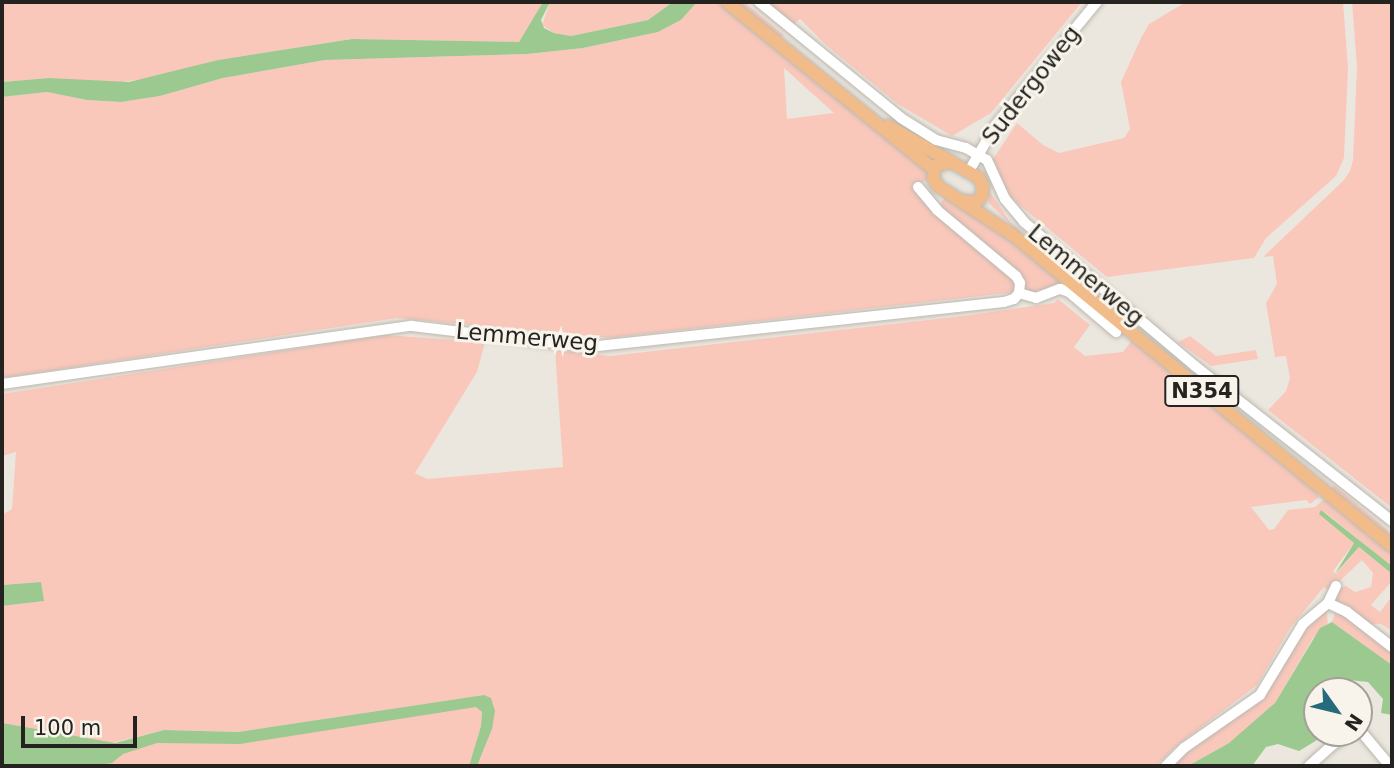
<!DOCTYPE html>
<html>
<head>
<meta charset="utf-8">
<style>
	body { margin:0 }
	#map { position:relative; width:1394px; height:768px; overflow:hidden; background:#ebe7de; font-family:"DejaVu Sans",sans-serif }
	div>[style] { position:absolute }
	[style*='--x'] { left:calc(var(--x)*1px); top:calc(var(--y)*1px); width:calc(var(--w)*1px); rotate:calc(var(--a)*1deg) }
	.green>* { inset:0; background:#fac8bb; transform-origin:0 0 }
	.water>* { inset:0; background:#9cc990 }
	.roads { filter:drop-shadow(0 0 2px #bcb8b0) drop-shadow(0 0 2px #bcb8b0) }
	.minor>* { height:10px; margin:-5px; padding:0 5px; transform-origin:5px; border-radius:5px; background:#fff }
	.major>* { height:12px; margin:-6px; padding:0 6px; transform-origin:6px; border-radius:6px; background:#f1bc89 }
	span { translate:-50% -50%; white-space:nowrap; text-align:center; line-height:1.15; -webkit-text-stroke:6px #f8f4eb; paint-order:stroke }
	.shield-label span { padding:2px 5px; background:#f8f4eb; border:2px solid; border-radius:5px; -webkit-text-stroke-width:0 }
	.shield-label { font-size:21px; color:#24231f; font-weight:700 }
	.street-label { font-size:23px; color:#24231f }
	.frame { position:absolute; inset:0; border:4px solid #24231f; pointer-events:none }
	.north { position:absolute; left:1303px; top:677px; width:70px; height:70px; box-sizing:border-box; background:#f8f4eb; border:2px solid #a3a099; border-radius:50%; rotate:124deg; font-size:19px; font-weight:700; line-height:28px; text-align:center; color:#24231f }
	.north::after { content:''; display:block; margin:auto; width:24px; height:32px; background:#266b7b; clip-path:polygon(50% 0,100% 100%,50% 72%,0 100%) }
	.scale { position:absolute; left:21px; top:716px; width:116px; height:32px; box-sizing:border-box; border:4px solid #24231f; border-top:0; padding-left:9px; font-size:21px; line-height:24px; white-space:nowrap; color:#24231f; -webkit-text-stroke:5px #f8f4eb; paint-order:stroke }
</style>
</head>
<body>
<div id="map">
	<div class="green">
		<div style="clip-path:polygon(2px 2px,539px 2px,543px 3px,519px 42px,351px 39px,218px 60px,145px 79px,113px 83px,49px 78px,2px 82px)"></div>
		<div style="clip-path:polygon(550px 2px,673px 2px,648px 20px,571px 36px,554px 33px,542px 25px)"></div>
		<div style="clip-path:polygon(evenodd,697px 2px,718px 2px,928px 170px,929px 179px,914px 186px,1015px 279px,1016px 292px,610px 338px,397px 318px,2px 378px,2px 97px,47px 92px,87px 100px,121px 102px,160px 96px,223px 78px,325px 60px,527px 54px,583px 48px,658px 32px,681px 20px,697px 2px,784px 68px,834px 113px,833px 113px,787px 119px,784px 68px)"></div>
		<div style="clip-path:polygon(734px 2px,744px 2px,784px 35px,779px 39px)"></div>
		<div style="clip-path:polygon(762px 2px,1082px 2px,991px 113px,952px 136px,898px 104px,826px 45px,800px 19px,794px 24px)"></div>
		<div style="clip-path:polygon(1186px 2px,1343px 2px,1348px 68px,1344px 158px,1336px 176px,1266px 238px,1254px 258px,1107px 277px,1017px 203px,1007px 192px,993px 159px,1017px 123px,1043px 145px,1059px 153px,1124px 138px,1130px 129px,1121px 82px,1141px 38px,1149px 24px)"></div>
		<div style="clip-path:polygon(1352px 2px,1392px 2px,1392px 508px,1268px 410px,1286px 391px,1290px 378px,1286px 356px,1275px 357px,1266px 303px,1277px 284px,1273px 256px,1263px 257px,1343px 181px,1350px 171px,1353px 160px,1357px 67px)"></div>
		<div style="clip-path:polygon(988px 189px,1010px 222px,1022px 233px,1021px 235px,989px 203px)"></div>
		<div style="clip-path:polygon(946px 197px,988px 221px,1067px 285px,1037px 296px,1025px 291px,1024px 283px,941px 208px,941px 202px)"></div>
		<div style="clip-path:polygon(1058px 299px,1090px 325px,1074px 347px,1085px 356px,1123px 352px,1133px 339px,1308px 483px,1319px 497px,1310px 504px,1306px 500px,1251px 507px,1269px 530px,1274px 529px,1288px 510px,1315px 507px,1323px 500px,1332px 502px,1392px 551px,1392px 566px,1322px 510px,1354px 543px,1333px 571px,1336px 574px,1359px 547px,1392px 574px,1392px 581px,1371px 605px,1380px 612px,1392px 596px,1392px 631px,1381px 624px,1372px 624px,1392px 640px,1392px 645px,1334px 601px,1338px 588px,1346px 586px,1355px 592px,1371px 587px,1373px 573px,1362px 560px,1329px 591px,1324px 587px,1290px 628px,1257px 685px,1175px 747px,1156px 766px,477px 766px,492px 729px,484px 695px,238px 732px,164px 730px,108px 744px,156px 742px,478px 705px,482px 712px,481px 726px,469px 766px,2px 766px,2px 606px,43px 601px,41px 582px,2px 585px,2px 515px,12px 509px,16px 452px,2px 456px,2px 394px,385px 335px,485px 342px,477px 372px,415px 473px,427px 479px,563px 467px,555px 350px,610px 356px,964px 316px,1054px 303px)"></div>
		<div style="clip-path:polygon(1190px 336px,1216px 356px,1256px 350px,1258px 359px,1211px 366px,1178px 342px)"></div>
		<div style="left:1334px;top:485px;width:75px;height:6px;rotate:40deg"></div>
		<div style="clip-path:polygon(1326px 609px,1328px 623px,1313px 638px,1275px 703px,1257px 721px,1229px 743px,1188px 766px,1169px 766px,1241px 713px,1297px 637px)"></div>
		<div style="clip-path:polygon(1336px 610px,1392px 649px,1392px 665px,1332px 622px)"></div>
	</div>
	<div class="water">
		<div style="clip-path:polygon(543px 2px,550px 2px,541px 20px,544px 28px,554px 33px,571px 36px,648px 20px,673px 2px,697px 2px,681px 20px,658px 32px,583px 48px,527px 54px,325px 60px,223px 78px,160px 96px,121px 102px,87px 100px,47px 92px,2px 97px,2px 82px,49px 78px,129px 82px,218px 60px,352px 39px,519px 42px)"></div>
		<div style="clip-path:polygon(1321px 510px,1392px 566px,1392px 574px,1359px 547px,1335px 574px,1354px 543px,1319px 514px)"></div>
		<div style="clip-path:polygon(41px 582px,44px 601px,2px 606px,2px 585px)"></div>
		<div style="clip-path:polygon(1332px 622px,1392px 665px,1392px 715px,1381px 713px,1383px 699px,1368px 682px,1339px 679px,1325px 691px,1317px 691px,1317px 733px,1323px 733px,1322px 737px,1299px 751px,1278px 744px,1266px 747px,1252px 766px,1188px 766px,1229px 743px,1275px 703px,1320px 628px)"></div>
		<div style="clip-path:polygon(484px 695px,491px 698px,495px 711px,492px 729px,477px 766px,469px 766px,481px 726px,482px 712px,476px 707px,240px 744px,157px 743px,123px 754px,112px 763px,91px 766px,2px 766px,2px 723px,115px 743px,164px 730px,238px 732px)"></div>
	</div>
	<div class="roads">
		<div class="minor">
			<div style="--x:759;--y:2;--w:183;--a:39.2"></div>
			<div style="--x:901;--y:118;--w:41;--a:32.2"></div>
			<div style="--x:936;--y:140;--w:31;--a:15"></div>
			<div style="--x:966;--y:148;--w:24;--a:30"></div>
			<div style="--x:987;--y:160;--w:43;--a:65.2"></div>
			<div style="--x:1005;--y:199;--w:30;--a:50"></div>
			<div style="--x:1024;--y:222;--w:224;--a:40.1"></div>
			<div style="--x:1195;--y:366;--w:251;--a:38.2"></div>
			<div style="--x:969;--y:171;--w:52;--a:-60"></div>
			<div style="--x:995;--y:126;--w:161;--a:-50.6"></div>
			<div style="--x:918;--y:187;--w:30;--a:50"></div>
			<div style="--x:937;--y:210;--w:103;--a:39.9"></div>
			<div style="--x:1016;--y:276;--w:8;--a:60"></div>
			<div style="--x:1020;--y:283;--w:10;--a:96"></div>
			<div style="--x:2;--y:384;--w:414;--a:-8.1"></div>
			<div style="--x:412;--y:326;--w:178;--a:6.8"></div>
			<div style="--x:589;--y:347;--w:417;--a:-6.2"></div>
			<div style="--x:1004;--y:302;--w:10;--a:-17"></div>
			<div style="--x:1014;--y:299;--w:8;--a:-50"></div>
			<div style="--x:1019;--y:293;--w:18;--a:16"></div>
			<div style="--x:1036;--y:298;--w:26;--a:-21"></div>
			<div style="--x:1060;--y:289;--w:9;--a:18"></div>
			<div style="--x:1069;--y:292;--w:62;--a:40.4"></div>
			<div style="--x:1336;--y:586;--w:19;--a:115"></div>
			<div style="--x:1328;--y:603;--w:21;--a:25"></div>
			<div style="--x:1347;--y:612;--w:57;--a:37.9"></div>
			<div style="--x:1359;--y:729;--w:48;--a:50"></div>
			<div style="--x:1166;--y:766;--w:25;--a:-45"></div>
			<div style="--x:1184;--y:748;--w:93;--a:-34.9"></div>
			<div style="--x:1260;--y:695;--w:83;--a:-58.8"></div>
			<div style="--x:1303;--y:624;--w:33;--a:-40"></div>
			<div style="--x:1309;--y:766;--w:31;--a:-42"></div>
			<div style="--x:1332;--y:745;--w:23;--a:-31"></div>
		</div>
		<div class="major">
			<div style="--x:727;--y:2;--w:265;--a:39"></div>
			<div style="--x:888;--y:126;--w:105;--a:29.7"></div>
			<div style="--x:979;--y:178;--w:10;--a:66"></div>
			<div style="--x:983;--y:187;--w:11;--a:100"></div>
			<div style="--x:981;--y:198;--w:7;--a:146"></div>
			<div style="--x:975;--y:202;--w:12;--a:-175"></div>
			<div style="--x:952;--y:162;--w:17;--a:167"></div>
			<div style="--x:935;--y:166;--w:12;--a:99"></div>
			<div style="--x:933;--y:178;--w:9;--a:58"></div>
			<div style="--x:938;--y:186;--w:90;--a:33.2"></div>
			<div style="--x:1013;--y:235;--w:490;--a:39.4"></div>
		</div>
	</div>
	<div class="shield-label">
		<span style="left:1202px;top:391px">N354</span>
	</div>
	<div class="street-label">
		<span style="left:1031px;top:85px;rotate:-52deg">Sudergoweg</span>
		<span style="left:1086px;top:275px;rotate:40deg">Lemmerweg</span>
		<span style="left:527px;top:337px;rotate:5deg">Lemmerweg</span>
	</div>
	<div class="frame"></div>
	<div class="north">N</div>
	<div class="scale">100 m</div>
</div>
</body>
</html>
